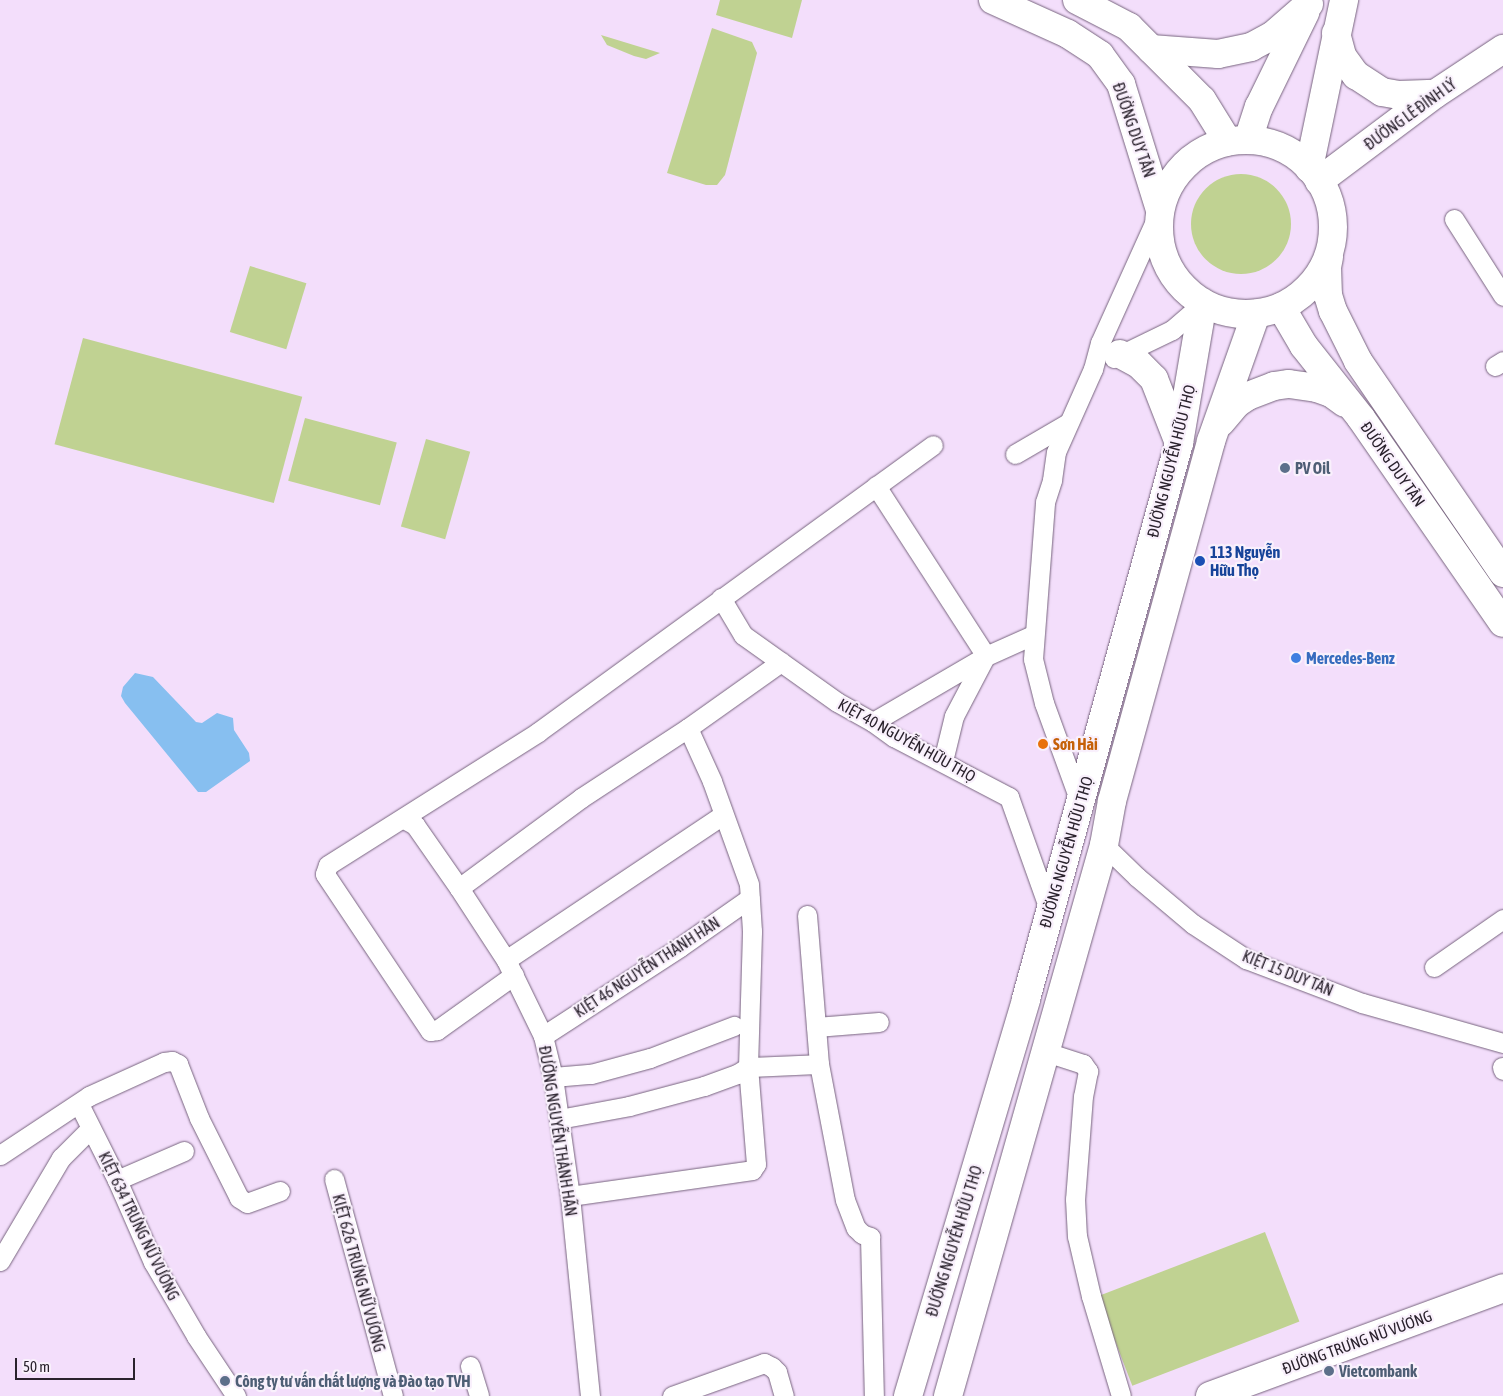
<!DOCTYPE html>
<html>
<head>
<meta charset="utf-8">
<style>
	body { margin:0 }
	#map { position:relative; width:1503px; height:1396px; overflow:hidden; background:#f3defb; font-family:"Asap Condensed",sans-serif }
	div>[style] { position:absolute }
	[style*='--x'] { left:calc(var(--x)*1px); top:calc(var(--y)*1px); width:calc(var(--w)*1px); rotate:calc(var(--a)*1deg) }
	.green>* { inset:0; background:#c0d292; transform-origin:0 0 }
	.round { border-radius:50% }
	.water>* { inset:0; background:#87bff0 }
	.roads { filter:drop-shadow(0 0 1px #77647e) drop-shadow(0 0 1px #77647e) }
	.street>* { height:19px; margin:-9.5px; padding:0 9.5px; transform-origin:9.5px; border-radius:9.5px; background:#fff }
	.secondary>* { height:28px; margin:-14px; padding:0 14px; transform-origin:14px; border-radius:14px; background:#fff }
	.primary>* { height:28px; margin:-14px; padding:0 14px; transform-origin:14px; border-radius:14px; background:#fff }
	.primary>.ring { margin:-14px; padding:0; box-sizing:content-box; background:none; border:28px solid #fff; border-radius:50% }
	.dots>* { width:14px; height:14px; translate:-50% -50%; box-sizing:border-box; border:2px solid #f9f0fc; border-radius:50% }
	span { translate:-50% -50%; white-space:nowrap; text-align:center; line-height:1.15; -webkit-text-stroke:4.5px #f9f0fc; paint-order:stroke }
	.street-label { font-size:16px; color:#2a222d }
	.service-label { font-size:16px; color:#4e5e75; font-weight:700 }
	.left { translate:0 -50%; text-align:left }
	.transit-label { font-size:16px; color:#164399; font-weight:700 }
	.shop-label { font-size:16px; color:#366cbe; font-weight:700 }
	.food-label { font-size:16px; color:#c56008; font-weight:700 }
	.scale { position:absolute; left:15px; top:1358px; width:120px; height:22px; box-sizing:border-box; border:2px solid #2a222d; border-top:0; padding-left:6px; font-size:15px; line-height:18px; white-space:nowrap; color:#2a222d; -webkit-text-stroke:4px #f9f0fc; paint-order:stroke }
</style>
</head>
<body>
<div id="map">
	<div class="green">
		<div style="clip-path:polygon(720px 0,802px 0,792px 38px,716px 15px)"></div>
		<div style="clip-path:polygon(712px 28px,752px 42px,757px 53px,725px 175px,717px 185px,706px 185px,667px 173px)"></div>
		<div style="clip-path:polygon(601px 35px,660px 53px,646px 59px,634px 56px,607px 45px)"></div>
		<div class="round" style="left:1191px;top:174px;width:100px;height:100px"></div>
		<div style="left:250px;top:266px;width:59px;height:69px;rotate:17deg"></div>
		<div style="left:83px;top:338px;width:227px;height:110px;rotate:15deg"></div>
		<div style="left:305px;top:418px;width:95px;height:65px;rotate:15deg"></div>
		<div style="left:426px;top:439px;width:46px;height:91px;rotate:16deg"></div>
		<div style="left:1265px;top:1232px;width:96px;height:179px;rotate:69deg"></div>
	</div>
	<div class="water">
		<div style="clip-path:polygon(135px 673px,153px 677px,196px 722px,202px 723px,217px 713px,233px 718px,234px 730px,249px 753px,250px 761px,206px 792px,198px 792px,125px 703px,121px 696px,123px 687px)"></div>
	</div>
	<div class="roads">
		<div class="street">
			<div style="--x:1454;--y:219;--w:91;--a:57.5"></div>
			<div style="--x:1114;--y:358;--w:64;--a:-25.8"></div>
			<div style="--x:1172;--y:330;--w:41;--a:-41.1"></div>
			<div style="--x:1495;--y:366;--w:9;--a:-32"></div>
			<div style="--x:1015;--y:454;--w:61;--a:-30.3"></div>
			<div style="--x:876;--y:486;--w:202;--a:57.1"></div>
			<div style="--x:721;--y:598;--w:43;--a:59.3"></div>
			<div style="--x:743;--y:635;--w:115;--a:35.5"></div>
			<div style="--x:837;--y:702;--w:41;--a:29.1"></div>
			<div style="--x:873;--y:722;--w:26;--a:36"></div>
			<div style="--x:894;--y:737;--w:130;--a:27.6"></div>
			<div style="--x:1009;--y:797;--w:122;--a:70.4"></div>
			<div style="--x:873;--y:722;--w:131;--a:-30.3"></div>
			<div style="--x:986;--y:656;--w:51;--a:-24.1"></div>
			<div style="--x:943;--y:761;--w:46;--a:-76.3"></div>
			<div style="--x:954;--y:716;--w:67;--a:-62.3"></div>
			<div style="--x:1080;--y:802;--w:105;--a:-110"></div>
			<div style="--x:1044;--y:703;--w:45;--a:-104"></div>
			<div style="--x:1033;--y:659;--w:157;--a:-85.6"></div>
			<div style="--x:1045;--y:502;--w:23;--a:-72"></div>
			<div style="--x:1052;--y:480;--w:28;--a:-82"></div>
			<div style="--x:1056;--y:452;--w:91;--a:-66"></div>
			<div style="--x:1093;--y:369;--w:27;--a:-75"></div>
			<div style="--x:1100;--y:343;--w:146;--a:-65.7"></div>
			<div style="--x:404;--y:819;--w:13;--a:29"></div>
			<div style="--x:415;--y:825;--w:77;--a:55.1"></div>
			<div style="--x:459;--y:888;--w:86;--a:56.9"></div>
			<div style="--x:506;--y:960;--w:85;--a:64"></div>
			<div style="--x:543;--y:1036;--w:42;--a:76.3"></div>
			<div style="--x:553;--y:1077;--w:120;--a:81.9"></div>
			<div style="--x:570;--y:1196;--w:201;--a:84.3"></div>
			<div style="--x:1104;--y:845;--w:46;--a:44.1"></div>
			<div style="--x:1137;--y:877;--w:73;--a:40"></div>
			<div style="--x:1193;--y:924;--w:64;--a:33.4"></div>
			<div style="--x:1246;--y:959;--w:124;--a:20.8"></div>
			<div style="--x:1362;--y:1003;--w:147;--a:15.8"></div>
			<div style="--x:459;--y:888;--w:152;--a:-36.4"></div>
			<div style="--x:581;--y:798;--w:128;--a:-33.2"></div>
			<div style="--x:688;--y:728;--w:114;--a:-35.4"></div>
			<div style="--x:807;--y:915;--w:149;--a:85.4"></div>
			<div style="--x:819;--y:1064;--w:138;--a:79.2"></div>
			<div style="--x:845;--y:1200;--w:30;--a:69"></div>
			<div style="--x:856;--y:1228;--w:8;--a:45"></div>
			<div style="--x:862;--y:1234;--w:9;--a:21"></div>
			<div style="--x:870;--y:1237;--w:159;--a:88.6"></div>
			<div style="--x:506;--y:960;--w:261;--a:-33.8"></div>
			<div style="--x:1434;--y:967;--w:84;--a:-34.8"></div>
			<div style="--x:514;--y:975;--w:95;--a:144.5"></div>
			<div style="--x:437;--y:1030;--w:7;--a:172"></div>
			<div style="--x:430;--y:1031;--w:189;--a:-123.8"></div>
			<div style="--x:325;--y:874;--w:9;--a:-72"></div>
			<div style="--x:328;--y:865;--w:249;--a:-32.3"></div>
			<div style="--x:538;--y:732;--w:488;--a:-36"></div>
			<div style="--x:816;--y:1027;--w:63;--a:-4.5"></div>
			<div style="--x:543;--y:1036;--w:163;--a:-33"></div>
			<div style="--x:680;--y:947;--w:85;--a:-35"></div>
			<div style="--x:1046;--y:1052;--w:39;--a:18"></div>
			<div style="--x:1083;--y:1064;--w:9;--a:54"></div>
			<div style="--x:1088;--y:1071;--w:25;--a:101"></div>
			<div style="--x:1083;--y:1096;--w:103;--a:94.4"></div>
			<div style="--x:1075;--y:1199;--w:37;--a:87"></div>
			<div style="--x:1077;--y:1236;--w:62;--a:76.9"></div>
			<div style="--x:1091;--y:1296;--w:104;--a:73.3"></div>
			<div style="--x:1502;--y:1067;--w:3;--a:72"></div>
			<div style="--x:553;--y:1077;--w:38;--a:-5"></div>
			<div style="--x:591;--y:1074;--w:61;--a:-15.2"></div>
			<div style="--x:650;--y:1058;--w:90;--a:-20.9"></div>
			<div style="--x:79;--y:1104;--w:85;--a:63.4"></div>
			<div style="--x:117;--y:1180;--w:90;--a:66.3"></div>
			<div style="--x:153;--y:1262;--w:86;--a:59.8"></div>
			<div style="--x:196;--y:1336;--w:72;--a:56.3"></div>
			<div style="--x:559;--y:1119;--w:71;--a:-10.5"></div>
			<div style="--x:629;--y:1106;--w:78;--a:-14.9"></div>
			<div style="--x:704;--y:1086;--w:35;--a:-20"></div>
			<div style="--x:737;--y:1074;--w:13;--a:-32"></div>
			<div style="--x:748;--y:1067;--w:71;--a:-2.4"></div>
			<div style="--x:0;--y:1155;--w:107;--a:-33.5"></div>
			<div style="--x:89;--y:1096;--w:82;--a:-24.4"></div>
			<div style="--x:164;--y:1062;--w:8;--a:-7"></div>
			<div style="--x:172;--y:1061;--w:7;--a:27"></div>
			<div style="--x:178;--y:1064;--w:58;--a:68.7"></div>
			<div style="--x:199;--y:1118;--w:89;--a:63.4"></div>
			<div style="--x:239;--y:1198;--w:9;--a:32"></div>
			<div style="--x:247;--y:1203;--w:35;--a:-20"></div>
			<div style="--x:334;--y:1179;--w:225;--a:74.8"></div>
			<div style="--x:117;--y:1180;--w:73;--a:-23.4"></div>
			<div style="--x:570;--y:1196;--w:184;--a:-8.1"></div>
			<div style="--x:752;--y:1170;--w:7;--a:-56"></div>
			<div style="--x:756;--y:1164;--w:97;--a:-94.7"></div>
			<div style="--x:748;--y:1067;--w:136;--a:-88.3"></div>
			<div style="--x:752;--y:931;--w:47;--a:-93.7"></div>
			<div style="--x:749;--y:884;--w:109;--a:-109.8"></div>
			<div style="--x:712;--y:781;--w:58;--a:-114.4"></div>
			<div style="--x:0;--y:1261;--w:120;--a:-59.4"></div>
			<div style="--x:61;--y:1158;--w:42;--a:-45"></div>
			<div style="--x:470;--y:1366;--w:31;--a:73"></div>
			<div style="--x:672;--y:1396;--w:98;--a:-19.7"></div>
			<div style="--x:764;--y:1363;--w:9;--a:27"></div>
			<div style="--x:772;--y:1367;--w:7;--a:45"></div>
			<div style="--x:777;--y:1372;--w:25;--a:74"></div>
		</div>
		<div class="secondary">
			<div style="--x:993;--y:0;--w:82;--a:24.4"></div>
			<div style="--x:1068;--y:34;--w:38;--a:33"></div>
			<div style="--x:1100;--y:55;--w:36;--a:54"></div>
			<div style="--x:1121;--y:84;--w:132;--a:72.8"></div>
			<div style="--x:1077;--y:0;--w:59;--a:27.4"></div>
			<div style="--x:1129;--y:27;--w:103;--a:45"></div>
			<div style="--x:1202;--y:100;--w:49;--a:58.2"></div>
			<div style="--x:1319;--y:181;--w:145;--a:-36.9"></div>
			<div style="--x:1435;--y:94;--w:82;--a:-33.5"></div>
			<div style="--x:1210;--y:1396;--w:312;--a:-20.2"></div>
		</div>
		<div class="primary">
			<div style="--x:1336;--y:33;--w:24;--a:75"></div>
			<div style="--x:1342;--y:56;--w:24;--a:54"></div>
			<div style="--x:1356;--y:75;--w:31;--a:33"></div>
			<div style="--x:1382;--y:92;--w:17;--a:10"></div>
			<div style="--x:1399;--y:95;--w:36;--a:-2"></div>
			<div style="--x:1151;--y:49;--w:67;--a:4.3"></div>
			<div style="--x:1218;--y:54;--w:34;--a:-12"></div>
			<div style="--x:1251;--y:47;--w:24;--a:-28"></div>
			<div style="--x:1272;--y:36;--w:49;--a:-40.9"></div>
			<div style="--x:1248;--y:140;--w:35;--a:-72"></div>
			<div style="--x:1259;--y:107;--w:105;--a:-63.9"></div>
			<div class="ring" style="left:1159px;top:140px;width:146px;height:146px"></div>
			<div style="--x:1309;--y:168;--w:172;--a:-78.2"></div>
			<div style="--x:1329;--y:257;--w:10;--a:101"></div>
			<div style="--x:1327;--y:267;--w:28;--a:88"></div>
			<div style="--x:1328;--y:295;--w:17;--a:73"></div>
			<div style="--x:1333;--y:311;--w:56;--a:63.4"></div>
			<div style="--x:1358;--y:361;--w:257;--a:55.6"></div>
			<div style="--x:1281;--y:307;--w:45;--a:59.5"></div>
			<div style="--x:1304;--y:346;--w:92;--a:51.6"></div>
			<div style="--x:1361;--y:418;--w:249;--a:55.3"></div>
			<div style="--x:1120;--y:354;--w:21;--a:28"></div>
			<div style="--x:1139;--y:364;--w:21;--a:45"></div>
			<div style="--x:1154;--y:379;--w:69;--a:68.7"></div>
			<div style="--x:1221;--y:422;--w:23;--a:-50"></div>
			<div style="--x:1236;--y:404;--w:14;--a:-34"></div>
			<div style="--x:1248;--y:396;--w:28;--a:-21"></div>
			<div style="--x:1274;--y:386;--w:15;--a:-8"></div>
			<div style="--x:1289;--y:384;--w:28;--a:8"></div>
			<div style="--x:1317;--y:388;--w:15;--a:20"></div>
			<div style="--x:1331;--y:393;--w:17;--a:36"></div>
			<div style="--x:908;--y:1396;--w:414;--a:-73.4"></div>
			<div style="--x:1026;--y:999;--w:577;--a:-74.61"></div>
			<div style="--x:1179;--y:443;--w:142;--a:-80.3"></div>
			<div style="--x:948;--y:1396;--w:573;--a:-74.19"></div>
			<div style="--x:1104;--y:845;--w:45;--a:-79.7"></div>
			<div style="--x:1112;--y:801;--w:373;--a:-74.6"></div>
			<div style="--x:1211;--y:441;--w:135;--a:-70.5"></div>
		</div>
	</div>
	<div class="dots">
		<div style="left:1285px;top:468px;background:#5c6f8a"></div>
		<div style="left:1200px;top:561px;background:#1a4fb4"></div>
		<div style="left:1296px;top:658px;background:#3f7fe0"></div>
		<div style="left:1043px;top:744px;background:#e8710a"></div>
		<div style="left:1329px;top:1371px;background:#5c6f8a"></div>
		<div style="left:225px;top:1381px;background:#5c6f8a"></div>
	</div>
	<div class="street-label">
		<span style="left:1410px;top:114px;rotate:-36deg">ĐƯỜNG LÊ ĐÌNH LÝ</span>
		<span style="left:1134px;top:130px;rotate:71deg">ĐƯỜNG DUY TÂN</span>
		<span style="left:1171px;top:461px;rotate:-76deg">ĐƯỜNG NGUYỄN HỮU THỌ</span>
		<span style="left:1393px;top:464px;rotate:55deg">ĐƯỜNG DUY TÂN</span>
		<span style="left:907px;top:740px;rotate:29deg">KIỆT 40 NGUYỄN HỮU THỌ</span>
		<span style="left:1066px;top:852px;rotate:-74deg">ĐƯỜNG NGUYỄN HỮU THỌ</span>
		<span style="left:647px;top:967px;rotate:-33deg">KIỆT 46 NGUYỄN THÀNH HÂN</span>
		<span style="left:1288px;top:973px;rotate:22deg">KIỆT 15 DUY TÂN</span>
		<span style="left:558px;top:1131px;rotate:81deg">ĐƯỜNG NGUYỄN THÀNH HÃN</span>
		<span style="left:139px;top:1226px;rotate:64deg">KIỆT 634 TRƯNG NỮ VƯƠNG</span>
		<span style="left:954px;top:1241px;rotate:-73deg">ĐƯỜNG NGUYỄN HỮU THỌ</span>
		<span style="left:359px;top:1273px;rotate:75deg">KIỆT 626 TRƯNG NỮ VƯƠNG</span>
		<span style="left:1357px;top:1342px;rotate:-20deg">ĐƯỜNG TRƯNG NỮ VƯƠNG</span>
	</div>
	<div class="service-label">
		<span class="left" style="left:1295px;top:468px">PV Oil</span>
		<span class="left" style="left:1339px;top:1371px">Vietcombank</span>
		<span class="left" style="left:235px;top:1381px">Công ty tư vấn chất lượng và Đào tạo TVH</span>
	</div>
	<div class="transit-label">
		<span class="left" style="left:1210px;top:561px">113 Nguyễn<br>Hữu Thọ</span>
	</div>
	<div class="shop-label">
		<span class="left" style="left:1306px;top:658px">Mercedes-Benz</span>
	</div>
	<div class="food-label">
		<span class="left" style="left:1053px;top:744px">Sơn Hải</span>
	</div>
	<div class="scale">50 m</div>
</div>
</body>
</html>
